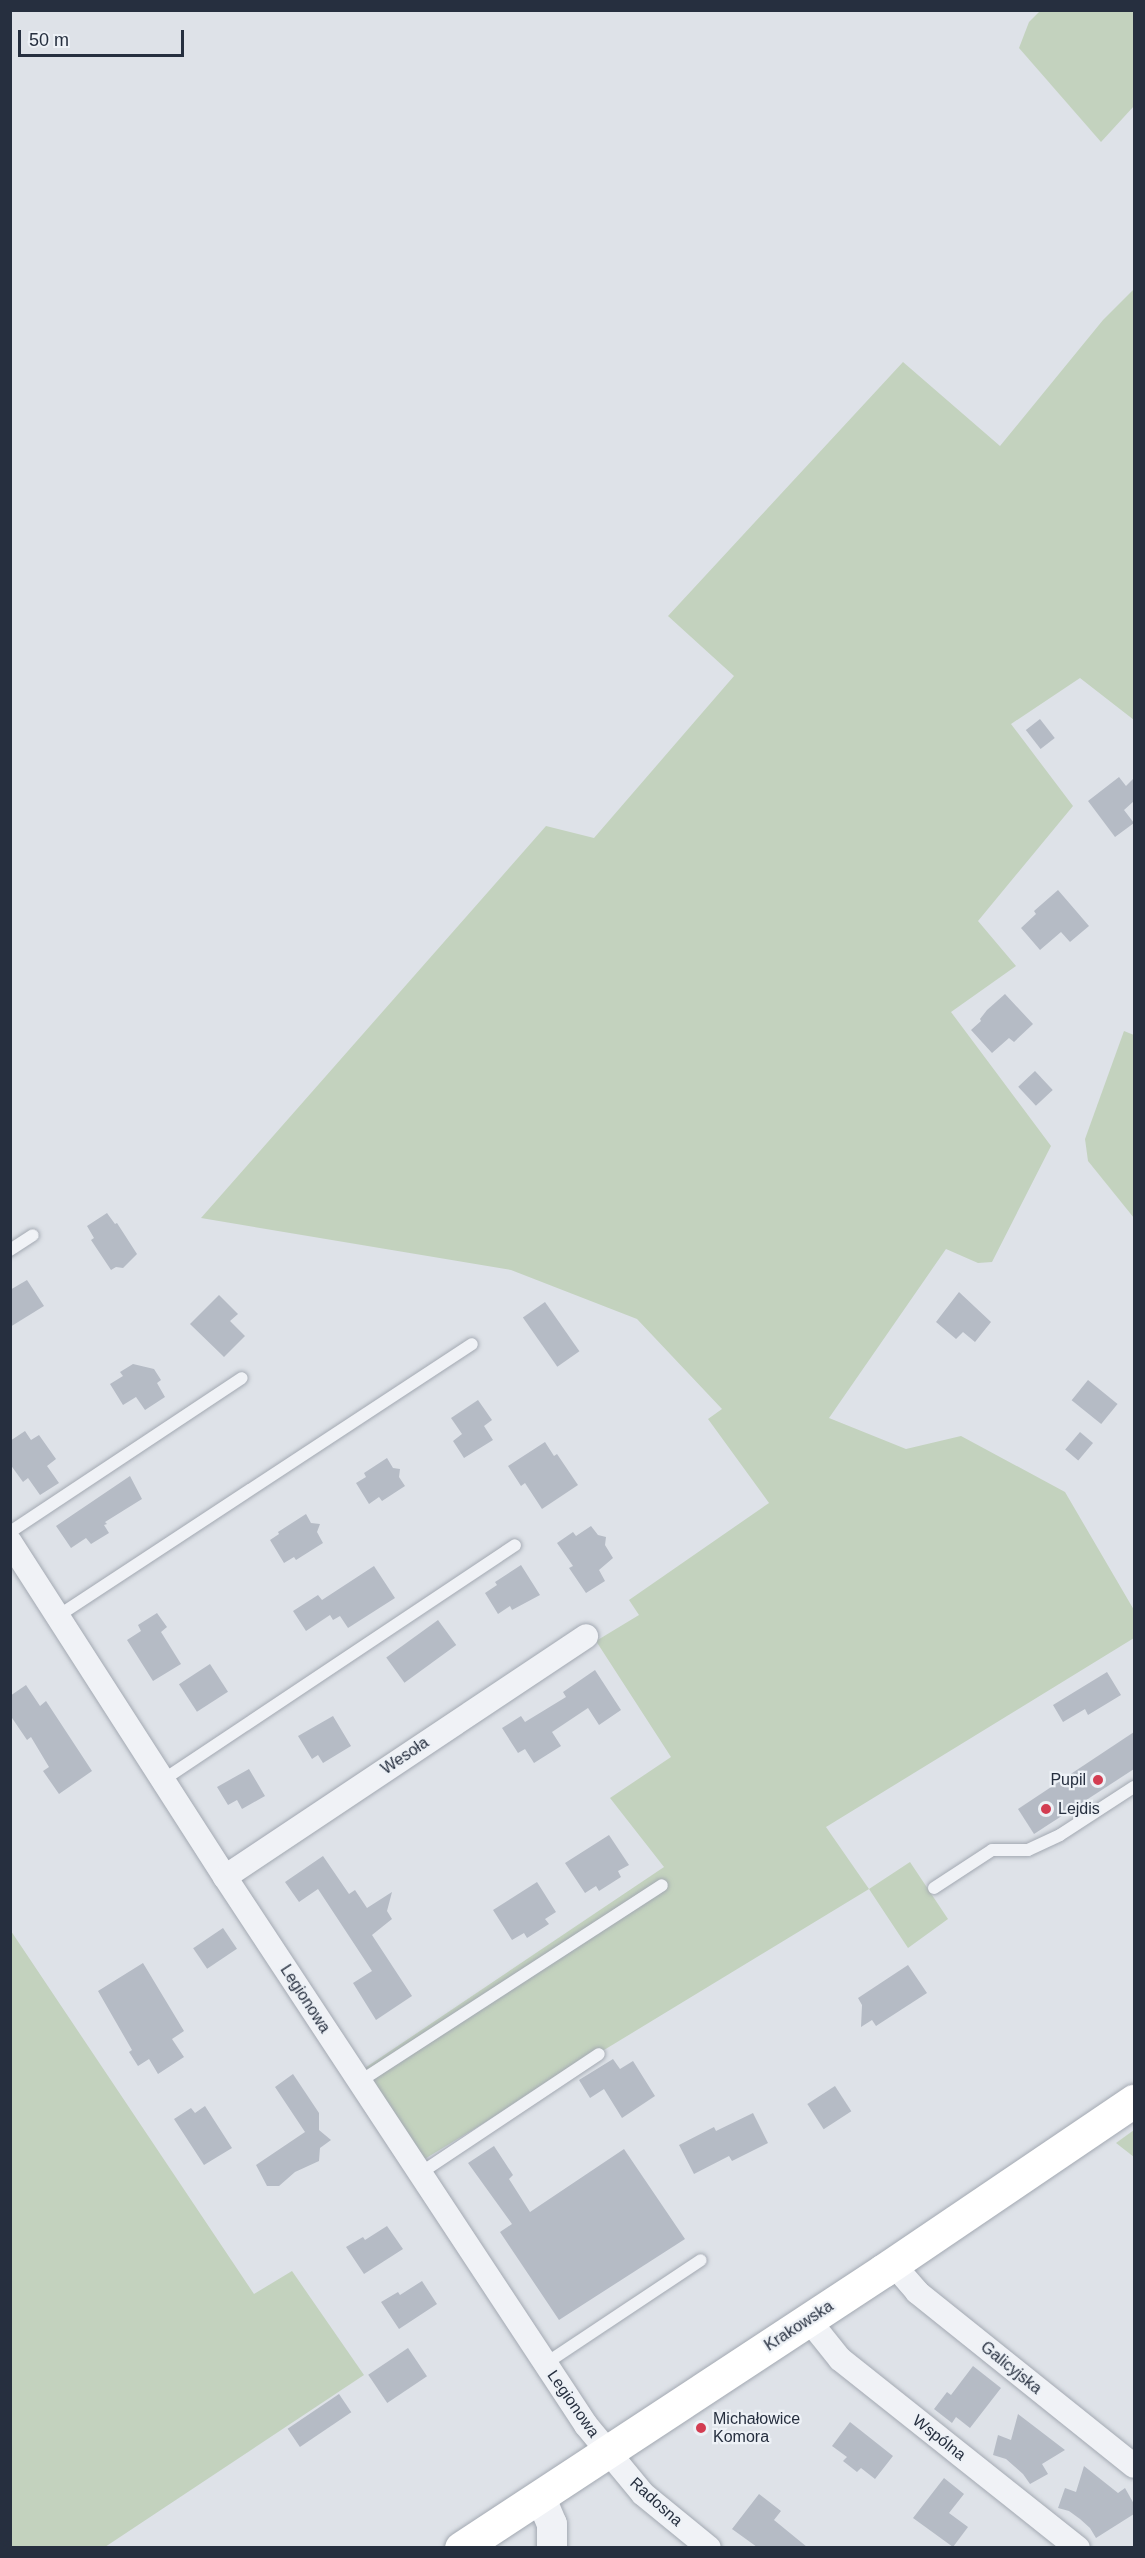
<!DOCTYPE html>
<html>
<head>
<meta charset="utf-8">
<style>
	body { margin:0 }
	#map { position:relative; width:1145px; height:2558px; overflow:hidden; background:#dee2e8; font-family:Helvetica,sans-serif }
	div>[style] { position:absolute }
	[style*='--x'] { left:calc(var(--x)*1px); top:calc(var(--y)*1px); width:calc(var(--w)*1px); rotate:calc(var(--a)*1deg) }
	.green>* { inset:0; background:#c3d2be }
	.building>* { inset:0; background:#b5bbc5; transform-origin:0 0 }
	.path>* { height:4px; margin-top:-2px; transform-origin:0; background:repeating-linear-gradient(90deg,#bbbfc6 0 4.5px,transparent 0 9px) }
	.roads { filter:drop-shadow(0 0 2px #a3a9b2) drop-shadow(0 0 2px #a3a9b2) }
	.service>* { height:12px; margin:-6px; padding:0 6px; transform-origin:6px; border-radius:6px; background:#f0f2f6 }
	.minor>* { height:24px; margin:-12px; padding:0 12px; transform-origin:12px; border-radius:12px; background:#f0f2f6 }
	.tertiary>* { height:30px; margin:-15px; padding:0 15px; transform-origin:15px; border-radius:15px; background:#f0f2f6 }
	.secondary>* { height:33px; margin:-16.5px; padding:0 16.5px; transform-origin:16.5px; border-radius:16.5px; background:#fff }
	.dots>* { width:16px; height:16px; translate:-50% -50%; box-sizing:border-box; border:3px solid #edf1f6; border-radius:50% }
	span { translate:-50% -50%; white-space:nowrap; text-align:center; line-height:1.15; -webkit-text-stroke:4.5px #edf1f6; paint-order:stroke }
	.street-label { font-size:16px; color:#262f3f }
	.poi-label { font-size:16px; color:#262f3f }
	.right { translate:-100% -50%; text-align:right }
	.left { translate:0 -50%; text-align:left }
	.frame { position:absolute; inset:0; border:12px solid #262f3f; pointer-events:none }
	.scale { position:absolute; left:18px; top:30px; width:166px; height:27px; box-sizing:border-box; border:3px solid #262f3f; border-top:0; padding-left:8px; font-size:18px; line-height:21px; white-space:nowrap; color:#262f3f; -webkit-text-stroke:4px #edf1f6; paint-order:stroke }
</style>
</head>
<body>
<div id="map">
	<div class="green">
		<div style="clip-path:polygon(1040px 11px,1134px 11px,1134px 106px,1101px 142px,1019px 48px,1029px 22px)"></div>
		<div style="clip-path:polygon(1134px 289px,1134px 720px,1080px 678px,1011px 724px,1073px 806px,978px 921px,1016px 966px,951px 1012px,1051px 1146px,992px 1262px,978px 1263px,946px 1249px,829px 1418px,906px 1449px,961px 1436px,1065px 1492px,1134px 1610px,1134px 1638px,826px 1827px,869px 1889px,910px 1862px,948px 1919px,908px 1948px,869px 1889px,423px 2160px,362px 2070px,664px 1867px,610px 1798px,671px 1757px,596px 1641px,639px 1615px,629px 1600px,769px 1503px,708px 1419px,722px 1409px,637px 1319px,511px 1270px,201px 1218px,546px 826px,594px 838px,734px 676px,668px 616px,903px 362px,1000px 446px,1103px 320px)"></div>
		<div style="clip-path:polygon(1124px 1031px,1134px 1035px,1134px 1218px,1088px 1161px,1085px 1139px)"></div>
		<div style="clip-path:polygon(11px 1931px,254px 2294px,292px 2271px,364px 2375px,105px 2547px,11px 2547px)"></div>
		<div style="clip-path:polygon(1134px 2130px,1134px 2157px,1116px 2143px)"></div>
	</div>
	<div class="building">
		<div style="left:1040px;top:719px;width:24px;height:18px;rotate:52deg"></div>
		<div style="clip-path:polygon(1119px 777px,1126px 786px,1134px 778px,1134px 801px,1124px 810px,1134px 823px,1115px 837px,1088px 801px)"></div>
		<div style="clip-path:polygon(1058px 890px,1089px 926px,1070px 942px,1061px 932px,1040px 950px,1021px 928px,1036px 914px,1034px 911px)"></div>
		<div style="clip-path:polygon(1005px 994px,1033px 1024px,1014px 1042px,1009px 1038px,992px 1053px,971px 1030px,981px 1021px,980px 1019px,987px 1010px)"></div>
		<div style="left:1035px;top:1071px;width:26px;height:23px;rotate:47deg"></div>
		<div style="clip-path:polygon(107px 1213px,115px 1224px,117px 1223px,137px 1254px,123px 1268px,116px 1267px,111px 1270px,91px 1240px,94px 1238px,87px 1226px)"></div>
		<div style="clip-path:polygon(27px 1280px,44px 1306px,10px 1327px,10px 1290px)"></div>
		<div style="clip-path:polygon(959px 1292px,991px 1322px,975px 1342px,963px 1332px,956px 1339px,936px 1322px)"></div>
		<div style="clip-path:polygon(219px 1295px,238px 1314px,230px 1321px,245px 1336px,224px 1357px,190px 1324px)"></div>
		<div style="left:545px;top:1302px;width:60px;height:27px;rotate:55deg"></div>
		<div style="clip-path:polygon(133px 1364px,154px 1369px,161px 1380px,157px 1383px,165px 1397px,145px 1410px,136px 1397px,123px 1405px,110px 1384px,123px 1376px,120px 1372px)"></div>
		<div style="left:1088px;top:1380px;width:38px;height:26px;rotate:39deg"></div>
		<div style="clip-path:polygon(478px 1400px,492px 1420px,484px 1426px,493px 1440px,464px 1458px,453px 1441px,462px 1434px,451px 1418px)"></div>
		<div style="clip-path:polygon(25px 1431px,31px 1440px,39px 1435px,56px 1459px,47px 1466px,59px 1483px,40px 1495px,28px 1478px,23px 1482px,10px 1464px,10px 1441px)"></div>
		<div style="left:1080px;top:1432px;width:17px;height:23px;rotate:40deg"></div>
		<div style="clip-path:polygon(545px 1442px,554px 1456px,557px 1454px,578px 1485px,542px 1509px,525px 1483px,521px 1486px,508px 1466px)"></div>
		<div style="clip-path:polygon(387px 1458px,393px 1468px,400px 1469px,399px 1477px,405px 1486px,382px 1501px,379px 1497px,369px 1504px,356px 1483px,366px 1477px,364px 1473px)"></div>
		<div style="clip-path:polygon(130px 1476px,142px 1499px,105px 1522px,107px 1524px,104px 1525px,109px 1533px,91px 1544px,86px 1538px,71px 1548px,56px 1526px)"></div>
		<div style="clip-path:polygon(306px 1514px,311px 1523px,320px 1524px,317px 1532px,323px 1543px,296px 1560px,294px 1557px,284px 1563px,270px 1540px,279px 1534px,278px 1532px)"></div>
		<div style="clip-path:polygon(591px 1526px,598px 1535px,606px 1537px,605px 1545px,613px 1558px,599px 1570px,605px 1581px,586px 1593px,569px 1568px,573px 1566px,557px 1543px,573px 1532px,576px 1536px)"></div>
		<div style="clip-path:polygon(521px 1565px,540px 1595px,512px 1610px,510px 1606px,498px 1614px,485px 1593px,497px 1585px,495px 1582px)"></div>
		<div style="clip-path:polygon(374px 1566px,395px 1598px,348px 1628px,340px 1616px,333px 1620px,330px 1615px,306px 1631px,293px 1611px,318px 1595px,322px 1600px)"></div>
		<div style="clip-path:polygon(157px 1613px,167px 1627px,161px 1632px,181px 1664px,153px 1681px,127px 1640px,141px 1631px,138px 1625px)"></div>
		<div style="left:438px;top:1620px;width:31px;height:64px;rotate:54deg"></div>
		<div style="left:210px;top:1664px;width:33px;height:37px;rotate:57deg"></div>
		<div style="clip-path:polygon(595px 1670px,621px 1710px,599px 1725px,588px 1708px,552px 1732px,561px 1746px,534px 1763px,525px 1749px,518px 1753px,502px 1728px,521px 1716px,525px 1722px,566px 1697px,563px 1692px)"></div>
		<div style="clip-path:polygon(1107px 1672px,1121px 1695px,1088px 1715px,1085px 1709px,1063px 1722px,1053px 1705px)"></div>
		<div style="clip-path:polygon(26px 1685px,40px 1706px,46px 1701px,92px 1771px,59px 1794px,43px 1771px,49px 1767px,31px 1737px,27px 1740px,10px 1715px,10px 1696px)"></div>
		<div style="clip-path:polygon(333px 1716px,351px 1746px,323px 1763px,318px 1755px,312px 1759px,298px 1736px)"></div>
		<div style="clip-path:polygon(1134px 1732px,1134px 1769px,1034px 1834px,1018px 1809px)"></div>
		<div style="clip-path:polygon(249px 1769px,265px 1796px,242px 1809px,237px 1800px,228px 1805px,217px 1787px)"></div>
		<div style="clip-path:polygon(609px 1835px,629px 1865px,618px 1871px,621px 1877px,599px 1891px,596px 1886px,585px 1893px,565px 1863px)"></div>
		<div style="clip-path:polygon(323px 1856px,349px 1894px,355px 1890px,367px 1908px,392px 1892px,387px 1911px,392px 1919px,372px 1935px,412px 1996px,376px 2020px,353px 1983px,372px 1971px,318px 1889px,299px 1902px,285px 1882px)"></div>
		<div style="clip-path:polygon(537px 1882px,556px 1912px,545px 1919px,549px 1924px,527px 1938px,524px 1933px,512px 1940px,493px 1910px)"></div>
		<div style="left:223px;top:1928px;width:25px;height:36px;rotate:56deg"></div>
		<div style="clip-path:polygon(143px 1963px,184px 2031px,172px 2039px,184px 2057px,158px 2074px,149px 2059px,138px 2066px,129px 2052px,132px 2050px,98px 1991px)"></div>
		<div style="clip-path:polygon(908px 1965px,927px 1993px,876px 2026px,872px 2020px,861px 2027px,862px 2005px,858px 1998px)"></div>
		<div style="clip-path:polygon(613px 2059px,620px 2069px,633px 2061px,655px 2096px,622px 2118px,604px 2089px,590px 2098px,579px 2080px)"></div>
		<div style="clip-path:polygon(293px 2074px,319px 2113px,319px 2130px,331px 2140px,320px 2148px,319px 2161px,295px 2172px,279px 2186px,267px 2186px,256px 2165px,305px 2132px,275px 2087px)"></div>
		<div style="left:835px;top:2086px;width:30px;height:33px;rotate:57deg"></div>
		<div style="clip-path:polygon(205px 2106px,232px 2148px,204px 2165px,174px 2119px,191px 2108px,195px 2113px)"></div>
		<div style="clip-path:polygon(753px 2113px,768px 2143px,732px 2161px,729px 2156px,694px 2174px,679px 2145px,714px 2127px,716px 2131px)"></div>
		<div style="clip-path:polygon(494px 2146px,513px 2175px,509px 2179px,530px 2212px,624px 2149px,685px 2239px,559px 2320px,500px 2232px,512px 2224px,468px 2163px)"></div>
		<div style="clip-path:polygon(387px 2226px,403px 2249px,364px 2274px,346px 2247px,363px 2237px,365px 2240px)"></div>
		<div style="clip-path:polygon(422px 2281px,437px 2304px,399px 2329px,381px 2302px,398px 2292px,400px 2295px)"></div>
		<div style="left:408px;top:2348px;width:34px;height:48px;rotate:56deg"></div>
		<div style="clip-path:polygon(973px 2366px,1001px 2388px,970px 2428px,956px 2417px,952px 2423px,934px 2409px,947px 2392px,951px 2395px)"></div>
		<div style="left:339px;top:2394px;width:22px;height:62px;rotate:56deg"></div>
		<div style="clip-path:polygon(1018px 2414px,1065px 2450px,1042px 2464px,1048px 2474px,1030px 2484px,1023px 2474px,1006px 2459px,993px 2455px,998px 2435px,1011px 2440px)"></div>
		<div style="clip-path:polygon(850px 2422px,893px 2456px,875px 2479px,861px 2468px,857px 2472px,843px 2461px,847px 2457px,832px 2446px)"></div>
		<div style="clip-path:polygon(1084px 2466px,1118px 2493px,1125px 2488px,1134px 2504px,1134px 2514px,1096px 2538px,1090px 2528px,1080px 2519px,1069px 2511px,1058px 2508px,1065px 2488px,1076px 2492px)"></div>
		<div style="clip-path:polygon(944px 2478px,964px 2494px,949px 2513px,968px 2527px,953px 2547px,913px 2518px)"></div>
		<div style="clip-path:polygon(759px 2494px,781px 2511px,774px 2520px,807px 2547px,757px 2547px,732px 2529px)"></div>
	</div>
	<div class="path">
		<div style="--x:990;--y:10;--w:48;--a:0"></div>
	</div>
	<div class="roads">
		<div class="service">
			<div style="--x:10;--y:1250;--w:27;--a:-33"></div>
			<div style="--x:10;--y:1532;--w:278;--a:-33.6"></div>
			<div style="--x:58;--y:1616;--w:495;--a:-33.3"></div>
			<div style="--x:163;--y:1780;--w:423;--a:-33.7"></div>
			<div style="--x:934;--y:1888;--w:69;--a:-33.2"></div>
			<div style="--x:992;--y:1850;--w:36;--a:0"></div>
			<div style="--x:1028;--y:1850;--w:35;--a:-25"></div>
			<div style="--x:1060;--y:1835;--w:88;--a:-33"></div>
			<div style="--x:359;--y:2082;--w:361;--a:-33"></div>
			<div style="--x:419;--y:2174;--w:216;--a:-33.7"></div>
			<div style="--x:545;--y:2364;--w:187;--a:-33.7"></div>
		</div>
		<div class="minor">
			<div style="--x:10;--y:1542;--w:398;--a:57.3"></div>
			<div style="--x:225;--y:1877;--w:656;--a:56.62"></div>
			<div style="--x:586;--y:2425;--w:89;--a:50.4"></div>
			<div style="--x:643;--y:2494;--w:85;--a:39.3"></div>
			<div style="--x:225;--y:1877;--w:434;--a:-33.7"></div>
			<div style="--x:893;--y:2264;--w:37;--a:49"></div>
			<div style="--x:917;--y:2292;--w:278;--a:38.7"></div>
			<div style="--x:808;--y:2319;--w:51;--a:51.3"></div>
			<div style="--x:840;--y:2359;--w:304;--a:38.5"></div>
		</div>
		<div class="tertiary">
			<div style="--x:540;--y:2496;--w:30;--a:67"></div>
			<div style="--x:552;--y:2524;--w:24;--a:90"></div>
		</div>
		<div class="secondary">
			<div style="--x:461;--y:2548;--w:506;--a:-33.31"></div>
			<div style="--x:884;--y:2270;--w:302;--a:-34.1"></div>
		</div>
	</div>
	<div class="dots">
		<div style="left:1098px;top:1780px;background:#d33d52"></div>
		<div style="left:1046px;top:1809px;background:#d33d52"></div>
		<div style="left:701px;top:2428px;background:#d33d52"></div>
	</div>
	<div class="street-label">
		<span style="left:405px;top:1756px;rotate:-34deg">Wesoła</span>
		<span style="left:305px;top:1999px;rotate:57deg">Legionowa</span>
		<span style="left:799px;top:2326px;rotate:-33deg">Krakowska</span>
		<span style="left:1011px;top:2368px;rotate:39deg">Galicyjska</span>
		<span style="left:573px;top:2404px;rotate:55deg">Legionowa</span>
		<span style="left:939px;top:2438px;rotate:38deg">Wspólna</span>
		<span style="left:656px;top:2502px;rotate:42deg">Radosna</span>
	</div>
	<div class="poi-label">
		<span class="right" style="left:1086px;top:1780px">Pupil</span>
		<span class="left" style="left:1058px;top:1809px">Lejdis</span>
		<span class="left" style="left:713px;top:2428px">Michałowice<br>Komora</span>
	</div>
	<div class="frame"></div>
	<div class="scale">50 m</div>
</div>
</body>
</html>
